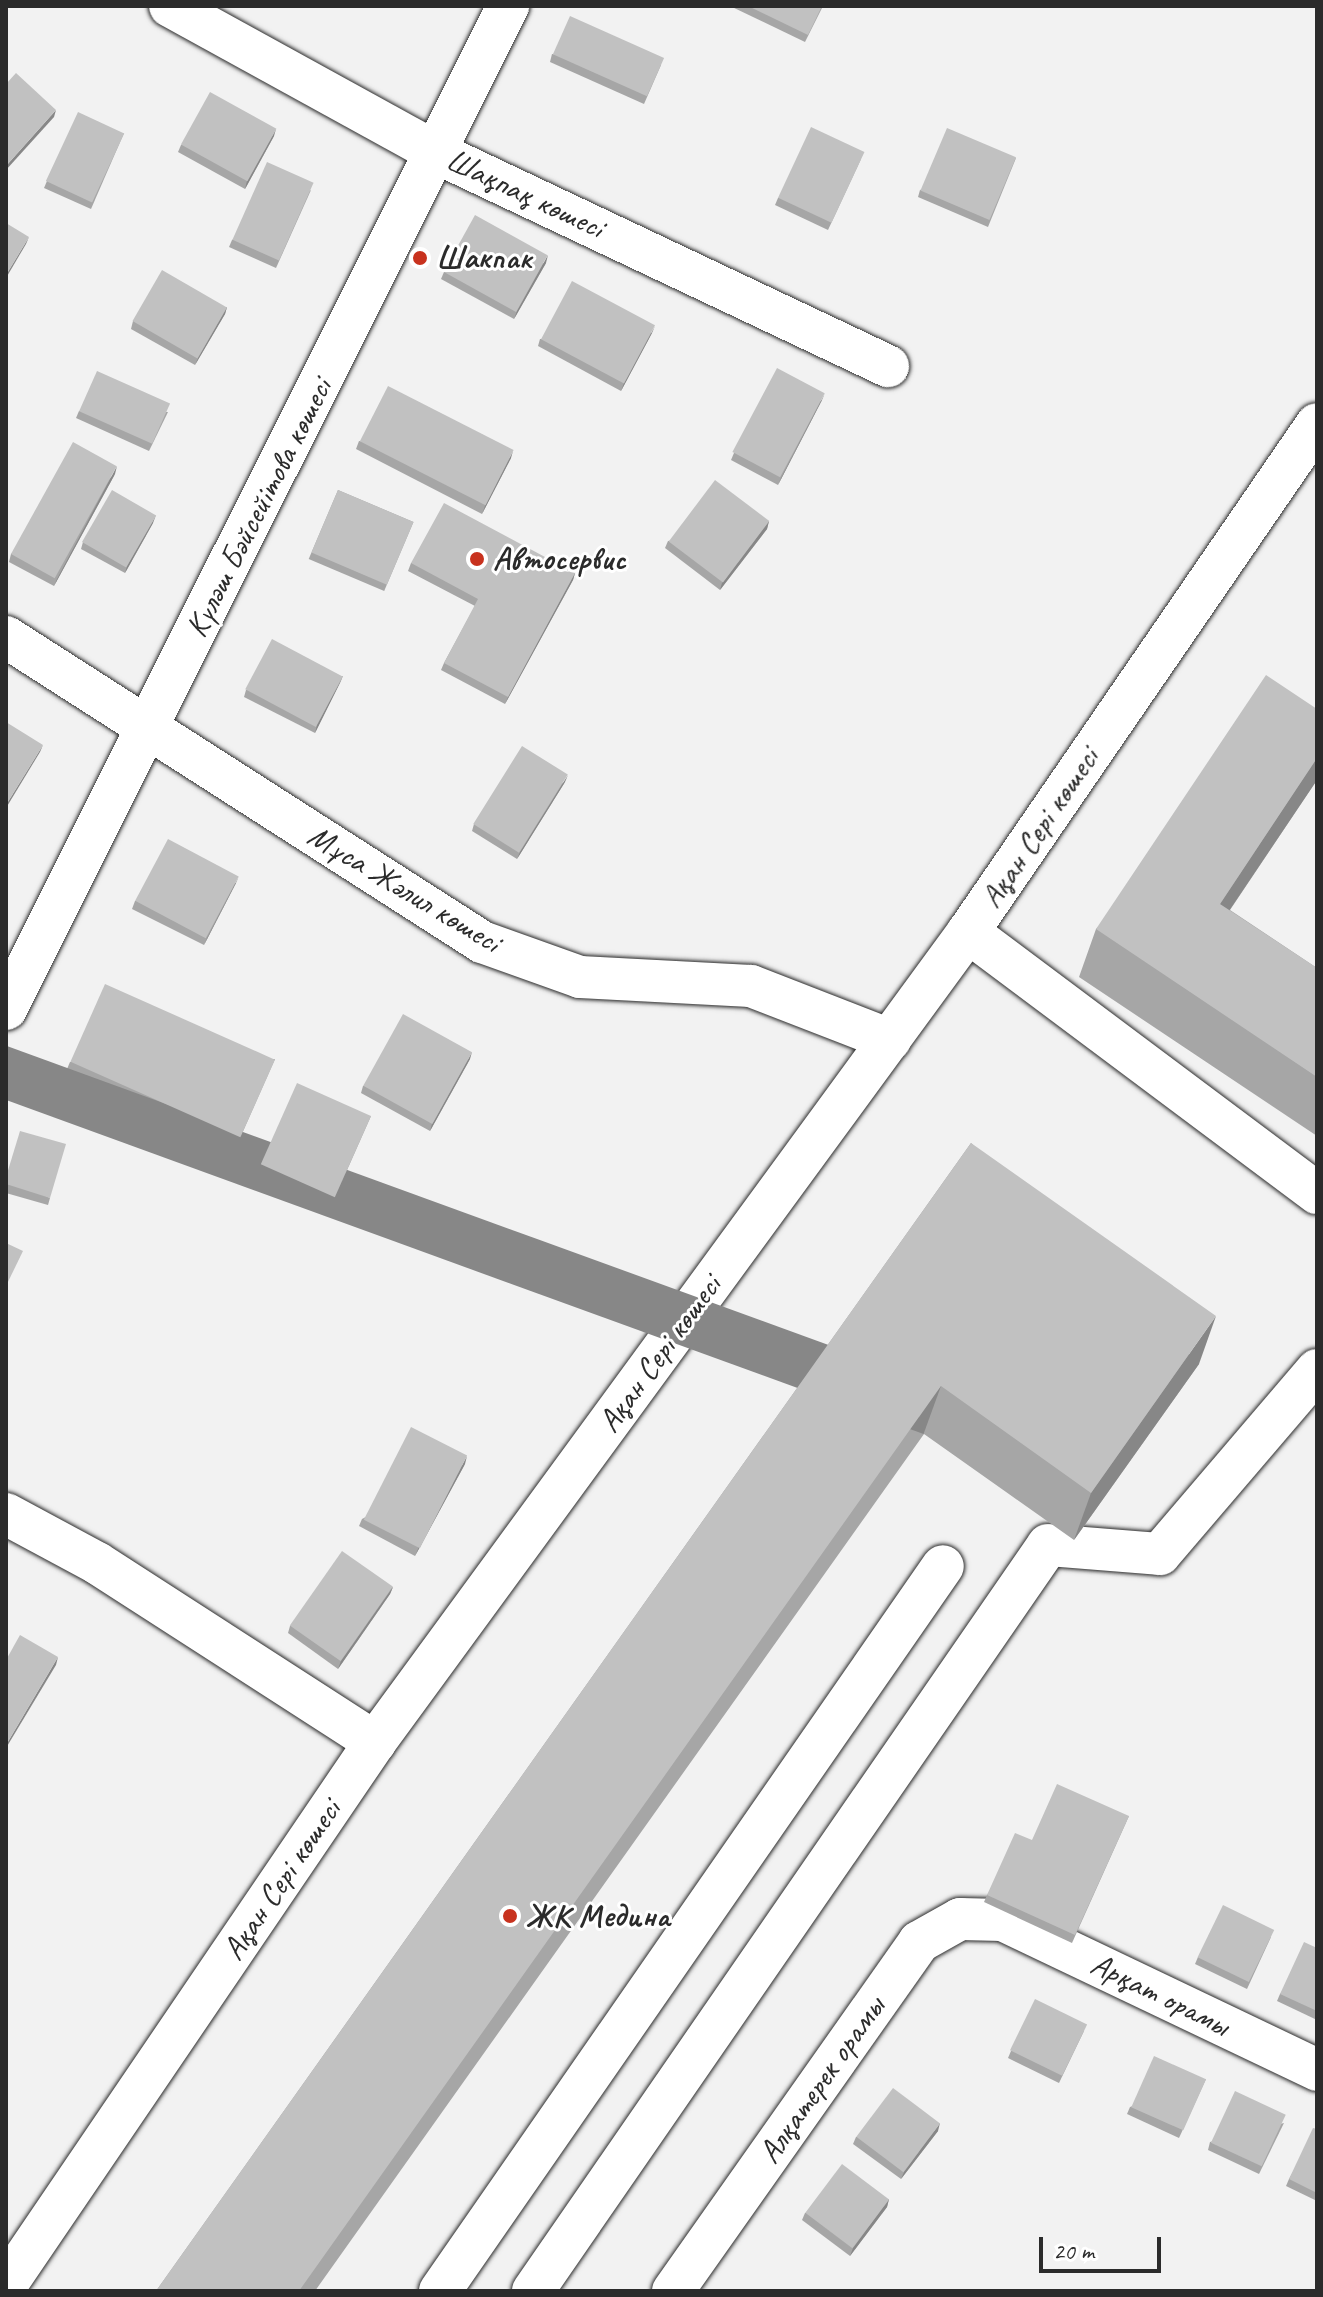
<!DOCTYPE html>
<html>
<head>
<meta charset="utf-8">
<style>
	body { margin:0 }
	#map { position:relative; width:1323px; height:2297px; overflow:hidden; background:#f2f2f2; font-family:Caveat,sans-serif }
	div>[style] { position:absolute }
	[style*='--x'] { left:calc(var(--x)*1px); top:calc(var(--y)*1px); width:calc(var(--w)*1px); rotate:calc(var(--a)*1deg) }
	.roads { filter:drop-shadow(0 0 2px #2b2b2b) drop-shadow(0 0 2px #2b2b2b) }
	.minor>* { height:42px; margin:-21px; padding:0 21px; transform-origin:21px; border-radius:21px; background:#fff }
	.wall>* { inset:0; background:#a6a6a6; transform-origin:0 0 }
	.shaded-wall>* { inset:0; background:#878787; transform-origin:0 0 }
	.building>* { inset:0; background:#c1c1c1; transform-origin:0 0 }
	.dots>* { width:22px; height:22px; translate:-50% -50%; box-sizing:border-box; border:4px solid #fff; border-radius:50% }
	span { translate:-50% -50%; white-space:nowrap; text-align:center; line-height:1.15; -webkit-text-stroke:6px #fff; paint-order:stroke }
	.street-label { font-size:32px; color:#2b2b2b }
	.poi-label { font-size:32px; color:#2b2b2b; font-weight:700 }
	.left { translate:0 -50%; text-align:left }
	.frame { position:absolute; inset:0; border:8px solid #2b2b2b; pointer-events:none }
	.scale { position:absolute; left:1039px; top:2237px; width:122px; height:36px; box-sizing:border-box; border:4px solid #2b2b2b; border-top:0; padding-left:10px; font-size:24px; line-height:28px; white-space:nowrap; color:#2b2b2b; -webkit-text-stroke:6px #fff; paint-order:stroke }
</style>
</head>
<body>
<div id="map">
	<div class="roads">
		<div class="minor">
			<div style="--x:170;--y:6;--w:305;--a:28.8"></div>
			<div style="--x:437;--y:153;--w:499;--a:25.3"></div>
			<div style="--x:6;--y:637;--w:565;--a:32.65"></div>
			<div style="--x:482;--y:942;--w:104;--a:19.7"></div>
			<div style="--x:580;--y:977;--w:171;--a:3"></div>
			<div style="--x:751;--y:986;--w:149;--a:21.2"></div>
			<div style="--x:968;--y:932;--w:436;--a:36.8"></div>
			<div style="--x:6;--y:1009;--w:1122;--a:-63.41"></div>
			<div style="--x:6;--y:1514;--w:103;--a:28.3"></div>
			<div style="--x:97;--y:1563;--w:331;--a:32.8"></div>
			<div style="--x:6;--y:2285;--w:657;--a:-55.8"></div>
			<div style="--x:375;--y:1742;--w:1004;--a:-53.79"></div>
			<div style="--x:968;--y:932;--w:616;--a:-55.51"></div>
			<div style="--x:440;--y:2291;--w:882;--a:-55.25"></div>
			<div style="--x:533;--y:2291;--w:906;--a:-55.38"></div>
			<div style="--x:1048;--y:1545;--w:112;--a:4.6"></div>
			<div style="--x:1160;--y:1554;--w:242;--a:-49.5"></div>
			<div style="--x:673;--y:2291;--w:427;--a:-54.8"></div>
			<div style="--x:919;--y:1942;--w:47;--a:-29.3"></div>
			<div style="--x:960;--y:1919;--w:43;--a:1.3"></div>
			<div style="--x:1003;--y:1920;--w:348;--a:25.5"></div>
		</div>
	</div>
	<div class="wall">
		<div style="clip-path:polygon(730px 6px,823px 6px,805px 42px)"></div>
		<div style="clip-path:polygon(552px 54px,661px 65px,644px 104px,550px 62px)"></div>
		<div style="clip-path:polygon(124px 133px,91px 209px,44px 188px,47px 181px)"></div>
		<div style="clip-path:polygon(274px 136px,245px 189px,178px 152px,181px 145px)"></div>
		<div style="clip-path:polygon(1016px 158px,988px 227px,918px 197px,920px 190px)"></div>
		<div style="clip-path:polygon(861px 159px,828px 230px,775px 205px,778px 198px)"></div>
		<div style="clip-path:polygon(311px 190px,276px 268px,229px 247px,232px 240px)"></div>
		<div style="clip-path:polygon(546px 263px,514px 319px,441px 279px,444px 272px)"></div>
		<div style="clip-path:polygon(227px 307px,225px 314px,195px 365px,131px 329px,133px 321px)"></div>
		<div style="clip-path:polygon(652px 333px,621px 391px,538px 346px,540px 339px)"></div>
		<div style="clip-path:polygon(822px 400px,778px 485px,731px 460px,734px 453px)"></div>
		<div style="clip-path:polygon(79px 411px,168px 412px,149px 451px,76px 418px)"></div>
		<div style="clip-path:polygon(359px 441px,511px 458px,482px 514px,356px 449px)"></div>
		<div style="clip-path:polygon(115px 474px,54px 586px,9px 562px,11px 554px)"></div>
		<div style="left:338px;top:490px;width:82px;height:75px;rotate:23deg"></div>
		<div style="clip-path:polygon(769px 521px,767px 529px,720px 590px,665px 548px,668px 541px)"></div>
		<div style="clip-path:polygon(153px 523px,125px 573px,81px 549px,83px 542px)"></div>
		<div style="clip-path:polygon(411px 563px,575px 573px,573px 580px,505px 704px,441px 670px,444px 663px,475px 606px,408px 571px)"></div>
		<div style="clip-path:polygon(343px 676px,315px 733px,244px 697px,246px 690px)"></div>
		<div style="clip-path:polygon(1317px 709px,1317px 780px,1230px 910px,1317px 968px,1317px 1136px,1079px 977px,1096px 929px)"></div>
		<div style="clip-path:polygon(565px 782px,517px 859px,472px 831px,474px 824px)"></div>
		<div style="clip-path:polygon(236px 883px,204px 945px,132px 909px,135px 901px)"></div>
		<div style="clip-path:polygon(275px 1059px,237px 1145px,67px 1069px,70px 1062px)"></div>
		<div style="clip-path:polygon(470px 1059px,430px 1131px,361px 1093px,363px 1086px)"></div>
		<div style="clip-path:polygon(371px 1116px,332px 1204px,258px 1172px,261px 1164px)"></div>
		<div style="clip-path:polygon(971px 1143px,1199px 1364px,1074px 1540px,924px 1434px,315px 2291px,156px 2291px)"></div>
		<div style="clip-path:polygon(6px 1176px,50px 1198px,48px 1205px,6px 1193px)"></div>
		<div style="clip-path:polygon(465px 1464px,415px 1556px,359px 1526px,362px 1519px)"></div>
		<div style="clip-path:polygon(393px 1587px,390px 1594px,338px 1669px,288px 1633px,290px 1626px)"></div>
		<div style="clip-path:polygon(1129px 1816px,1072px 1943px,984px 1902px,987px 1895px,1032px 1840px)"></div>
		<div style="clip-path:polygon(1271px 1937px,1247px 1989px,1195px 1964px,1198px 1957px)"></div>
		<div style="clip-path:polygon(1317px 1948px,1317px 2020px,1277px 2001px,1280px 1994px)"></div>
		<div style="clip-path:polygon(1084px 2031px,1059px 2083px,1008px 2058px,1011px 2051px)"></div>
		<div style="clip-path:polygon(1206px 2079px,1179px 2138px,1127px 2114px,1130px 2107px)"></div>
		<div style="clip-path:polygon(1284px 2123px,1259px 2174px,1208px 2150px,1210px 2142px)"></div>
		<div style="clip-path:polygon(1317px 2129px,1317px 2201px,1286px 2186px,1289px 2179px)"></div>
		<div style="clip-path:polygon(938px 2131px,901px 2179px,853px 2144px,856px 2137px)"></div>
		<div style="clip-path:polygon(889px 2199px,887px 2207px,850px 2256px,802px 2220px,805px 2213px)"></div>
	</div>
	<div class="shaded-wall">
		<div style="clip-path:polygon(56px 110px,54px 117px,6px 170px,6px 166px)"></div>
		<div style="clip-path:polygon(276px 129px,274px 136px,245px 189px,247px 181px)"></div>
		<div style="clip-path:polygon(29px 237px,26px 244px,6px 278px,6px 275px)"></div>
		<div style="clip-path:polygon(548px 255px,546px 263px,514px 319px,517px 311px)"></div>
		<div style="clip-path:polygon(227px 307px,225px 314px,195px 365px,198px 358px)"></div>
		<div style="clip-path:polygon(655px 326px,652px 333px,621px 391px,624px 383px)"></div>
		<div style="clip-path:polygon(825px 393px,822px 400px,778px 485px,781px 478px)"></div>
		<div style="clip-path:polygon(513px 451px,511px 458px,482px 514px,485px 506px)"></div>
		<div style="clip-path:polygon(117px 466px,115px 474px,54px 586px,57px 579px)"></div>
		<div style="clip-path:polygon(156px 515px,153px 523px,125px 573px,127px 566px)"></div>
		<div style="clip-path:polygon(769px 521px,767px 529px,720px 590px,722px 583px)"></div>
		<div style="clip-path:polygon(575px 573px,573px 580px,505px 704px,508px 697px)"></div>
		<div style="clip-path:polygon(343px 676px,340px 683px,315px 733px,317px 725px)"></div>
		<div style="clip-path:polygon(43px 745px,40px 752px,6px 808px,6px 805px)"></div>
		<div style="clip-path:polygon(1317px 758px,1317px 780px,1202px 951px,1220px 904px)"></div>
		<div style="clip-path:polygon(568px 775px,565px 782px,517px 859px,520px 852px)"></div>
		<div style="clip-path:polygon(239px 876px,236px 883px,204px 945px,207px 938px)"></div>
		<div style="clip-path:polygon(472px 1052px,470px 1059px,430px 1131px,432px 1124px)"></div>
		<div style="clip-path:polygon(1216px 1316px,1199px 1364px,1074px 1540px,1091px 1493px)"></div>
		<div style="left:941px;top:1386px;width:51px;height:1110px;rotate:110deg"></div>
		<div style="clip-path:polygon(467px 1456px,465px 1464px,415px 1556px,418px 1549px)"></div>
		<div style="clip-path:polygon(393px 1587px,390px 1594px,338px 1669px,341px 1661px)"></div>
		<div style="clip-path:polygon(58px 1657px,56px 1665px,6px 1748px,6px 1745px)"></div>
		<div style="clip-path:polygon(940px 2123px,938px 2131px,901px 2179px,904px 2172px)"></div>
		<div style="clip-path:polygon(889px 2199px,887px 2207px,850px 2256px,853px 2248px)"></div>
	</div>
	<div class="building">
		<div style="clip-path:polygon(748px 6px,822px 6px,808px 35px)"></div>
		<div style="left:570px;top:16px;width:103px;height:42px;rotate:24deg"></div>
		<div style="clip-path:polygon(16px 73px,56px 110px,6px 166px,6px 84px)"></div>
		<div style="left:210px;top:92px;width:76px;height:60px;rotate:29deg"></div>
		<div style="left:78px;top:112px;width:51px;height:76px;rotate:25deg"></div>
		<div style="left:811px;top:127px;width:59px;height:78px;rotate:25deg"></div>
		<div style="left:947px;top:128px;width:75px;height:68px;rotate:23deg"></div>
		<div style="left:267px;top:162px;width:51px;height:85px;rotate:24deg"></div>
		<div style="left:475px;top:215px;width:83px;height:65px;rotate:29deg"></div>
		<div style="clip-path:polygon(6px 223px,29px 237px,6px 275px)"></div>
		<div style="left:162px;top:270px;width:75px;height:59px;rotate:30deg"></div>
		<div style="left:572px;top:281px;width:94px;height:66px;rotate:28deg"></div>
		<div style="left:777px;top:368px;width:54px;height:95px;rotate:28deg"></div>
		<div style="left:97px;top:371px;width:80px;height:44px;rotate:24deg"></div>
		<div style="left:388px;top:386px;width:141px;height:62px;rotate:27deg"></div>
		<div style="left:73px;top:442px;width:50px;height:128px;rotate:29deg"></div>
		<div style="left:715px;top:480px;width:68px;height:77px;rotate:37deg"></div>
		<div style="left:112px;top:490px;width:51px;height:60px;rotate:30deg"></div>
		<div style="left:338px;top:490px;width:82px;height:68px;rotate:23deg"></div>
		<div style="clip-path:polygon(444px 503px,575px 573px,508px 697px,444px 663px,478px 599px,411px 563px)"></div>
		<div style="left:272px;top:639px;width:80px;height:57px;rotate:28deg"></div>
		<div style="clip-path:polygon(1266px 675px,1317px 709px,1317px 758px,1220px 904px,1317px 968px,1317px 1077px,1096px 929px)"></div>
		<div style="clip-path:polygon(6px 722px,43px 745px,6px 805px)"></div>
		<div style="left:522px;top:746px;width:54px;height:92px;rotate:32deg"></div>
		<div style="left:168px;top:839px;width:80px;height:70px;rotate:28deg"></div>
		<div style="left:105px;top:984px;width:186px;height:85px;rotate:24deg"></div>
		<div style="left:403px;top:1014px;width:79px;height:82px;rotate:29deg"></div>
		<div style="left:297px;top:1083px;width:81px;height:89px;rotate:24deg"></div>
		<div style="clip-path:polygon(20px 1131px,66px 1144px,50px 1198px,6px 1184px,6px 1177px)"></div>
		<div style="clip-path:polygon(971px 1143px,1216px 1316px,1091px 1493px,941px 1386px,299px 2291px,156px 2291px)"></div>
		<div style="clip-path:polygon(6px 1243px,23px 1251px,6px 1286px)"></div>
		<div style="left:411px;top:1427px;width:63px;height:104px;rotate:27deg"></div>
		<div style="left:342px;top:1551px;width:62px;height:91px;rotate:35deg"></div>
		<div style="clip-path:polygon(20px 1635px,58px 1657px,6px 1745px,6px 1660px)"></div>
		<div style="clip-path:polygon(1057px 1784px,1129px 1816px,1075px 1935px,987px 1895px,1015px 1833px,1032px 1840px)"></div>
		<div style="left:1223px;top:1905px;width:57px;height:58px;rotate:26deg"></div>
		<div style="clip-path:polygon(1304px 1942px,1317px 1948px,1317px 2011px,1280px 1994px)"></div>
		<div style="left:1035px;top:1999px;width:58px;height:57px;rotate:26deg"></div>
		<div style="left:1154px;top:2056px;width:57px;height:56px;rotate:24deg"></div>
		<div style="left:893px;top:2088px;width:59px;height:61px;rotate:37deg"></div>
		<div style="left:1235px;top:2091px;width:56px;height:57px;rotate:25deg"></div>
		<div style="clip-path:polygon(1313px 2128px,1317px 2129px,1317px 2193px,1289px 2179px)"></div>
		<div style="left:842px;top:2164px;width:59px;height:61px;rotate:37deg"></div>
	</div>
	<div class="dots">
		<div style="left:420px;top:258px;background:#c8321e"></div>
		<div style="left:477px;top:559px;background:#c8321e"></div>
		<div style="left:510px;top:1916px;background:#c8321e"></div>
	</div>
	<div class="street-label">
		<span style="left:525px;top:194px;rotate:25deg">Шақпақ көшесі</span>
		<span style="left:259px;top:508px;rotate:-63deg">Күләш Бәйсейітова көшесі</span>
		<span style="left:1040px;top:828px;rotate:-56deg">Ақан Сері көшесі</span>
		<span style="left:404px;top:889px;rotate:31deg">Мұса Жәлил көшесі</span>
		<span style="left:660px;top:1354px;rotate:-54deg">Ақан Сері көшесі</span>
		<span style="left:282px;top:1880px;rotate:-56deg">Ақан Сері көшесі</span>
		<span style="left:1160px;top:1995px;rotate:26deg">Арқат орамы</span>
		<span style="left:822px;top:2080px;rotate:-55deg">Алқатерек орамы</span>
	</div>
	<div class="poi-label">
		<span class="left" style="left:436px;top:258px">Шакпак</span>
		<span class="left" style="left:493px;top:559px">Автосервис</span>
		<span class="left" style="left:526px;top:1916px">ЖК Медина</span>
	</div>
	<div class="frame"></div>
	<div class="scale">20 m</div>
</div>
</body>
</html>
